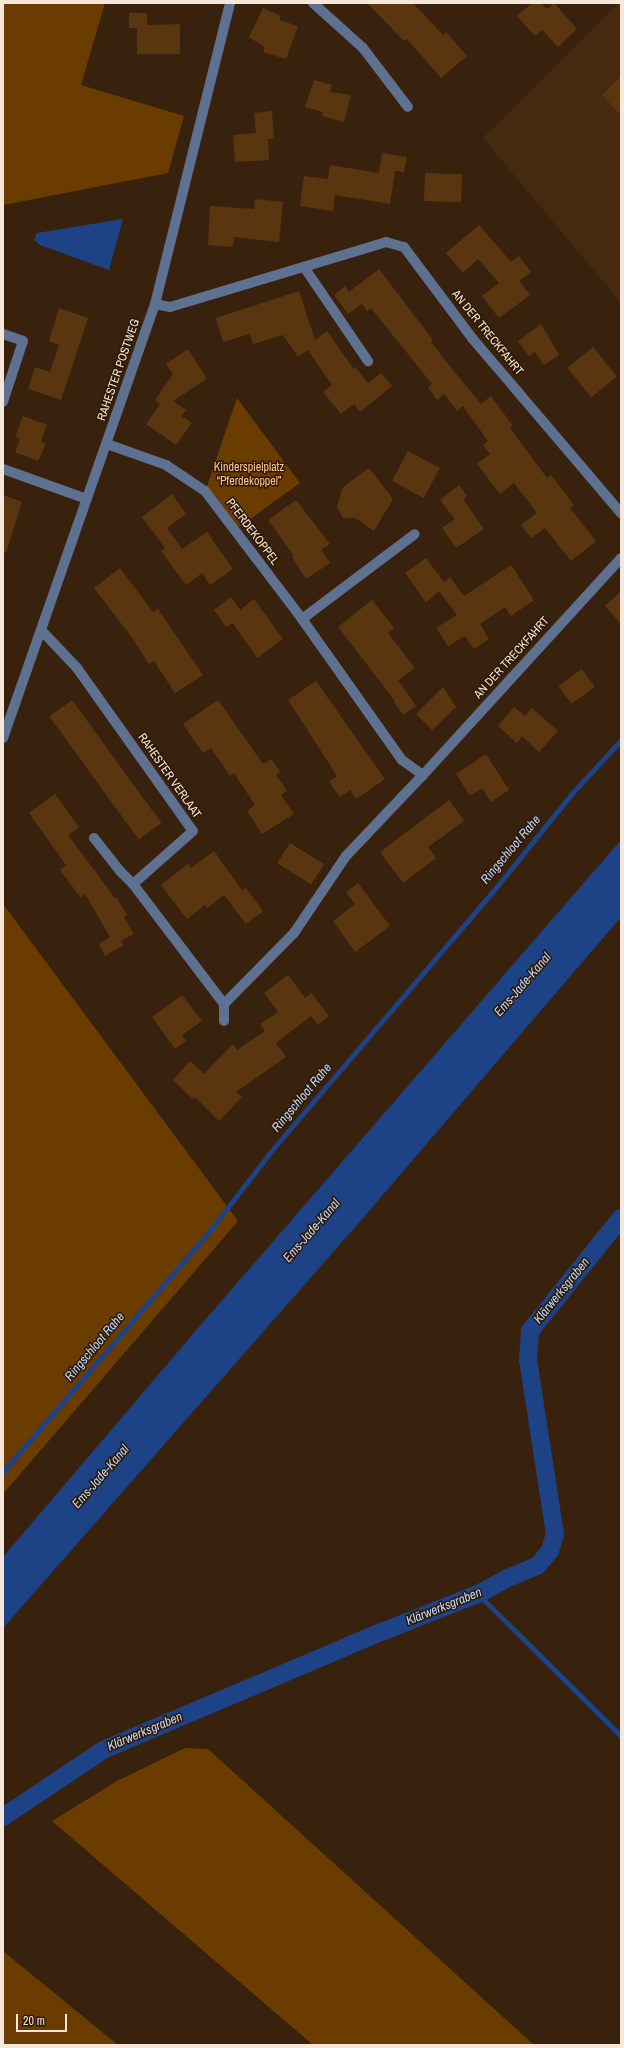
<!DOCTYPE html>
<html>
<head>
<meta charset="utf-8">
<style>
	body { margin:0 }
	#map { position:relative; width:624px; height:2048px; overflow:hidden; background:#38220e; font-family:"Archivo Narrow",sans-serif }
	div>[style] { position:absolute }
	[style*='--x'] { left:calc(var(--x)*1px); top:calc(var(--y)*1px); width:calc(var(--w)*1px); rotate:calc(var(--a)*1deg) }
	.built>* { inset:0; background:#452a10 }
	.green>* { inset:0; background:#6b3c00 }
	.water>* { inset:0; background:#1d4286 }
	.stream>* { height:5px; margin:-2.5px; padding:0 2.5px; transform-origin:2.5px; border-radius:2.5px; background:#1d4286 }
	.canal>* { height:18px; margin:-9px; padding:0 9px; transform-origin:9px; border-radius:9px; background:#1d4286 }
	.building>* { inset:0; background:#5a3610; transform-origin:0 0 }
	.minor>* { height:10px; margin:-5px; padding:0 5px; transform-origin:5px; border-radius:5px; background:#5f7191 }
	span { translate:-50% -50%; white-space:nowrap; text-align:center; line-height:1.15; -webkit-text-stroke:3px #2d1905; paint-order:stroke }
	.street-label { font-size:12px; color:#f6e7db }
	.park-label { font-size:12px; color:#fec695 }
	.water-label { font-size:13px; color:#bed5fc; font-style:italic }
	.frame { position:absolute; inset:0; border:4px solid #f6e7db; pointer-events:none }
	.scale { position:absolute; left:16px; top:2014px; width:51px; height:18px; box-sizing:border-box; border:2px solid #f6e7db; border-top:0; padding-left:5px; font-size:12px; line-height:14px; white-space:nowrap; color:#f6e7db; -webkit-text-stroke:3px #2d1905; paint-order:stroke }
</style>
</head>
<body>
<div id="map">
	<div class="built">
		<div style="clip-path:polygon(619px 3px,621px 3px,621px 303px,483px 138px)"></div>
	</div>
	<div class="green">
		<div style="clip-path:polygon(3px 3px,105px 3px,81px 85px,184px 116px,168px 173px,3px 205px)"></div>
		<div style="clip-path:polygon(237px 398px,300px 483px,239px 527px,207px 486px)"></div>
		<div style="clip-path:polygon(3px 904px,238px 1221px,3px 1494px)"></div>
		<div style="clip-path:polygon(185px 1748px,208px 1749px,534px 2045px,313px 2045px,52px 1821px,117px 1781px)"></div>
		<div style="clip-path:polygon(3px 1951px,118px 2045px,3px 2045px)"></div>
	</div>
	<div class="water">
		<div style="clip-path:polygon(123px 219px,109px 270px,40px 245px,34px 240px,37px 233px)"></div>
		<div style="clip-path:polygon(621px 840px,621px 917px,364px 1217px,3px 1628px,3px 1557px,198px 1328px)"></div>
	</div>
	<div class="stream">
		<div style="--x:3;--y:1472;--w:320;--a:-49.4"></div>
		<div style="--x:211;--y:1229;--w:100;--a:-52.3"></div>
		<div style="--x:272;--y:1150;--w:342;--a:-49.5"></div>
		<div style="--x:494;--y:890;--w:127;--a:-51.1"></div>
		<div style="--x:574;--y:791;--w:69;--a:-47.3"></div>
		<div style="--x:478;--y:1594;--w:202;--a:44.8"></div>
	</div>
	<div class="canal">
		<div style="--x:3;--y:1817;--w:120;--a:-33.8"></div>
		<div style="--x:103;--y:1750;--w:305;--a:-23"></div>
		<div style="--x:384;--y:1631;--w:101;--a:-21.5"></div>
		<div style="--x:478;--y:1594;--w:32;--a:-28"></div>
		<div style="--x:506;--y:1579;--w:34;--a:-23"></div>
		<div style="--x:537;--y:1566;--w:20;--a:-49"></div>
		<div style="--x:550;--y:1551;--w:18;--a:-74"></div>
		<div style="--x:555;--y:1534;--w:176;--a:-98.8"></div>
		<div style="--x:528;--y:1360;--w:29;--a:-86"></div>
		<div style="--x:530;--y:1331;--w:145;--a:-51.2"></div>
	</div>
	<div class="building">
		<div style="clip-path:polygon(367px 3px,413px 3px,443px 35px,446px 32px,467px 56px,441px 78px,407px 39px,404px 41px)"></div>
		<div style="clip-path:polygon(532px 3px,541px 3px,547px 9px,554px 3px,577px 29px,558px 47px,542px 30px,535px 36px,517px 16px)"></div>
		<div style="clip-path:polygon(263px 8px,281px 16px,279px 20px,298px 26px,286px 59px,263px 52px,265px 47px,249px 37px)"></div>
		<div style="clip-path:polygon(129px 13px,147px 13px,147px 25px,180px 24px,180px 54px,137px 54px,137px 28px,129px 28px)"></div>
		<div style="clip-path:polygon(621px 76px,621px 115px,602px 95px)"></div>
		<div style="clip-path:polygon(314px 80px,332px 85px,330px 92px,351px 95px,344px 122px,322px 116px,323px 112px,305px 107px)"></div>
		<div style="clip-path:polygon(272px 111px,274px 139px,268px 139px,269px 160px,235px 162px,233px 135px,256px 133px,254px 113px)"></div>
		<div style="clip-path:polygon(382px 153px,407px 157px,404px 172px,395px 171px,390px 204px,335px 195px,333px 211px,300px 206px,304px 176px,328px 179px,330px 165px,379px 173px)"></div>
		<div style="left:425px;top:173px;width:37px;height:28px;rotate:2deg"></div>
		<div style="clip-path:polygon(255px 199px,283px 202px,279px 242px,234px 237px,233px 247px,208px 245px,210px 206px,254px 209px)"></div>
		<div style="clip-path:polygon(479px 225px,511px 262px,519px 256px,531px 272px,519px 281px,530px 295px,499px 318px,482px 296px,499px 283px,478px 259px,463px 273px,446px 253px)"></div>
		<div style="clip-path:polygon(379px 269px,433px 340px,431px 342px,452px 369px,481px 404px,491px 396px,513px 426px,510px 428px,547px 478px,551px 475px,574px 505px,570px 508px,596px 541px,571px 561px,545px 528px,531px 538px,521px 525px,537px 513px,514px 483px,500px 494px,477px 464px,490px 454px,483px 445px,488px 441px,463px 406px,457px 411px,444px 394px,437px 400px,428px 387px,432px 384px,371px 308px,367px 311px,362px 304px,348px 314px,334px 295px,345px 286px,349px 292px)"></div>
		<div style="clip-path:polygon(299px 291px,315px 340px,327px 331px,353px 368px,355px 367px,368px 383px,381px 373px,392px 386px,360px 412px,354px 404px,341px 414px,323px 392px,332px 385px,308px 350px,298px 357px,283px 335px,253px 344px,250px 334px,223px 342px,216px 318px)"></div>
		<div style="clip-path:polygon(59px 308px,88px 318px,61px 400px,28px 389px,35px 367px,50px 372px,59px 345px,49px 341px)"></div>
		<div style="clip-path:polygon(541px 324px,559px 355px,544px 365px,535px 352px,529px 356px,518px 341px)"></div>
		<div style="left:593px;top:347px;width:38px;height:33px;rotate:51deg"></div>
		<div style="clip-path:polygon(188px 349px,207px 379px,173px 401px,186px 410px,181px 416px,192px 423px,176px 445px,146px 424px,160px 404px,155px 400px,173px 374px,166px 364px)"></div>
		<div style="clip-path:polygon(23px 416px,47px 425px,41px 442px,46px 443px,38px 461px,15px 452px,20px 439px,15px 437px)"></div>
		<div style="left:408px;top:451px;width:36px;height:34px;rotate:28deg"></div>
		<div style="clip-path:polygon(369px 468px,393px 499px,374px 531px,355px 518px,343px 518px,337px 507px,343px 487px)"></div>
		<div style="clip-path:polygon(459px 485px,467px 496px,463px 499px,484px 529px,456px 548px,442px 528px,455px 519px,440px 500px)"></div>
		<div style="clip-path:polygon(172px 494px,186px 514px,167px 528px,182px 549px,207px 532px,233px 569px,210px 585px,202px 573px,186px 585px,161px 551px,165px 548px,142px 517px)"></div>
		<div style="clip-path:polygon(3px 495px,22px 502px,6px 553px,3px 552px)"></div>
		<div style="clip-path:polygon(296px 500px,330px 544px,321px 550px,330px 563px,306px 579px,292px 557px,294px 556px,268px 520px)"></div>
		<div style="clip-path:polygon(426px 558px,444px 582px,450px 577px,464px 596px,511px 565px,534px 600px,511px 616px,505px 607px,480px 624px,489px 639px,474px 649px,465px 636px,448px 646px,436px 628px,457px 615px,439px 591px,426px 602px,405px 573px)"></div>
		<div style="clip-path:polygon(120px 568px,153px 612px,158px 609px,203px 675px,175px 693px,154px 661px,149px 664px,133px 639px,94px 588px)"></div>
		<div style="clip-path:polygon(621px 591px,621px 624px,605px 606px)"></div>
		<div style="clip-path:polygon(231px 597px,240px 610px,254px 599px,283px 639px,257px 658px,233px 623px,226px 627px,214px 610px)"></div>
		<div style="clip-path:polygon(372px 600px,394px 628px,388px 633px,415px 668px,398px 680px,416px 706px,403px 715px,394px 702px,395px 701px,338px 627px)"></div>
		<div style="left:582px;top:669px;width:22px;height:29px;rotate:54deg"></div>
		<div style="clip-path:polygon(316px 681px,385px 779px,356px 799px,350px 790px,340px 797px,329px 782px,337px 776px,288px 700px)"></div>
		<div style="clip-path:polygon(443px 687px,456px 707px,432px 730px,416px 714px)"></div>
		<div style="left:72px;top:700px;width:152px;height:28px;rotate:54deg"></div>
		<div style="clip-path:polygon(218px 700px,263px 764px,271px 759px,280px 772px,276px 775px,287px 791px,281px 795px,294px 814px,262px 834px,247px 811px,255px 805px,234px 773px,230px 776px,211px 748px,203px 753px,183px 724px)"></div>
		<div style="clip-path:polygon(514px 707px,525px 716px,532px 708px,558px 731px,539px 752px,522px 736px,517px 743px,498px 726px)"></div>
		<div style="clip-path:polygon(486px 754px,509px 790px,491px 802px,482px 788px,470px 796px,456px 774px)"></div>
		<div style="clip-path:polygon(55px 794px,79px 827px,68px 835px,115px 898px,116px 897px,127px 915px,124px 917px,134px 934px,121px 941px,124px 945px,105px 956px,99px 944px,110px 937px,85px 894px,81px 898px,60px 870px,66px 865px,29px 813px)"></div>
		<div style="clip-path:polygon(449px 800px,464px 821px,428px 847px,436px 858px,403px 883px,380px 852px)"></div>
		<div style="left:290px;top:843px;width:40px;height:24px;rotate:32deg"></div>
		<div style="clip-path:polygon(214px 851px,242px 890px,246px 888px,263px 911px,246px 924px,224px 895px,207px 908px,205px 905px,187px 919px,161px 885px,188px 864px,191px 868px)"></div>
		<div style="clip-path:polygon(358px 883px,390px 926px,355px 952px,333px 921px,355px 904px,346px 892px)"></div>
		<div style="clip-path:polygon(288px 975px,305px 998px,311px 993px,329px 1016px,318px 1025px,311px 1016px,276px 1043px,286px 1057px,236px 1092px,242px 1097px,219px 1121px,195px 1097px,193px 1099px,173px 1080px,190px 1061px,204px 1074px,233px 1044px,237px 1050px,265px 1031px,260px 1024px,278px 1012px,264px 993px)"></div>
		<div style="clip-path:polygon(182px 995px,202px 1021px,182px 1035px,186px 1041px,175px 1049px,152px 1017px)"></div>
	</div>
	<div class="minor">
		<div style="--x:313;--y:3;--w:67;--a:42"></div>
		<div style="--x:363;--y:48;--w:74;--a:52.7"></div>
		<div style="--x:304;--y:267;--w:114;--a:55.8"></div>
		<div style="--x:155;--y:304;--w:15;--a:11"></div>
		<div style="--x:170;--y:307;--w:226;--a:-16.7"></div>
		<div style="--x:386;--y:242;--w:19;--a:16"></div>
		<div style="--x:404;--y:247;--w:114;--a:53.2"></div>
		<div style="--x:472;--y:338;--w:230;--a:49.6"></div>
		<div style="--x:3;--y:334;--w:21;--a:19"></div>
		<div style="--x:23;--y:341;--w:64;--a:108.2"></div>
		<div style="--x:107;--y:444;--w:63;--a:19.6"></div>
		<div style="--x:166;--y:465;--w:47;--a:33.7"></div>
		<div style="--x:205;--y:491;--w:161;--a:52.8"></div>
		<div style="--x:302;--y:619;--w:173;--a:54.7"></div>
		<div style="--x:402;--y:760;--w:26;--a:36"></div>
		<div style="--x:3;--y:469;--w:89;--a:19.7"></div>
		<div style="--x:302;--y:619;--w:141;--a:-37"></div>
		<div style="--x:42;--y:631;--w:51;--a:46.6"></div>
		<div style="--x:77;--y:668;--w:200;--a:54.6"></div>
		<div style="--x:193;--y:831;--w:80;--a:138.5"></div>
		<div style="--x:133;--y:884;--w:151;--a:52.8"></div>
		<div style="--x:3;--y:738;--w:460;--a:-70.7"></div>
		<div style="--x:155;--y:304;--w:310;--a:-76"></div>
		<div style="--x:94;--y:838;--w:42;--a:51.8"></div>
		<div style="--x:120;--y:871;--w:18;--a:45"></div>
		<div style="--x:224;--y:1021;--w:17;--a:-90"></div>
		<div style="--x:224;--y:1004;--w:100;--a:-45.4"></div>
		<div style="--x:294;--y:933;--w:93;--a:-56"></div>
		<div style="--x:346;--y:856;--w:112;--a:-46.5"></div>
		<div style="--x:423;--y:775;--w:294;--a:-47.6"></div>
	</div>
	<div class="street-label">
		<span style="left:487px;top:333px;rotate:51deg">AN DER TRECKFAHRT</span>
		<span style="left:119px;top:370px;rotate:-71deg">RAHESTER POSTWEG</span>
		<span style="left:252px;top:532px;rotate:53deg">PFERDEKOPPEL</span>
		<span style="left:512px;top:658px;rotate:-48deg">AN DER TRECKFAHRT</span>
		<span style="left:169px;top:776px;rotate:55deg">RAHESTER VERLAAT</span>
	</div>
	<div class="park-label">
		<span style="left:249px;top:475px">Kinderspielplatz<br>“Pferdekoppel”</span>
	</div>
	<div class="water-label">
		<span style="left:511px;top:850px;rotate:-50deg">Ringschloot Rahe</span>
		<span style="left:523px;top:985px;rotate:-49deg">Ems-Jade-Kanal</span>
		<span style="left:302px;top:1098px;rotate:-50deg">Ringschloot Rahe</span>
		<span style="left:312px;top:1231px;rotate:-49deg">Ems-Jade-Kanal</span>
		<span style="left:562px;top:1291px;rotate:-51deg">Klärwerksgraben</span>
		<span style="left:95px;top:1347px;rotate:-50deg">Ringschloot Rahe</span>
		<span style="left:101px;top:1477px;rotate:-49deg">Ems-Jade-Kanal</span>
		<span style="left:444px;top:1607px;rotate:-22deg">Klärwerksgraben</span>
		<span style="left:145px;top:1732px;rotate:-23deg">Klärwerksgraben</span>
	</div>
	<div class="frame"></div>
	<div class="scale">20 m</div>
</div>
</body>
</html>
